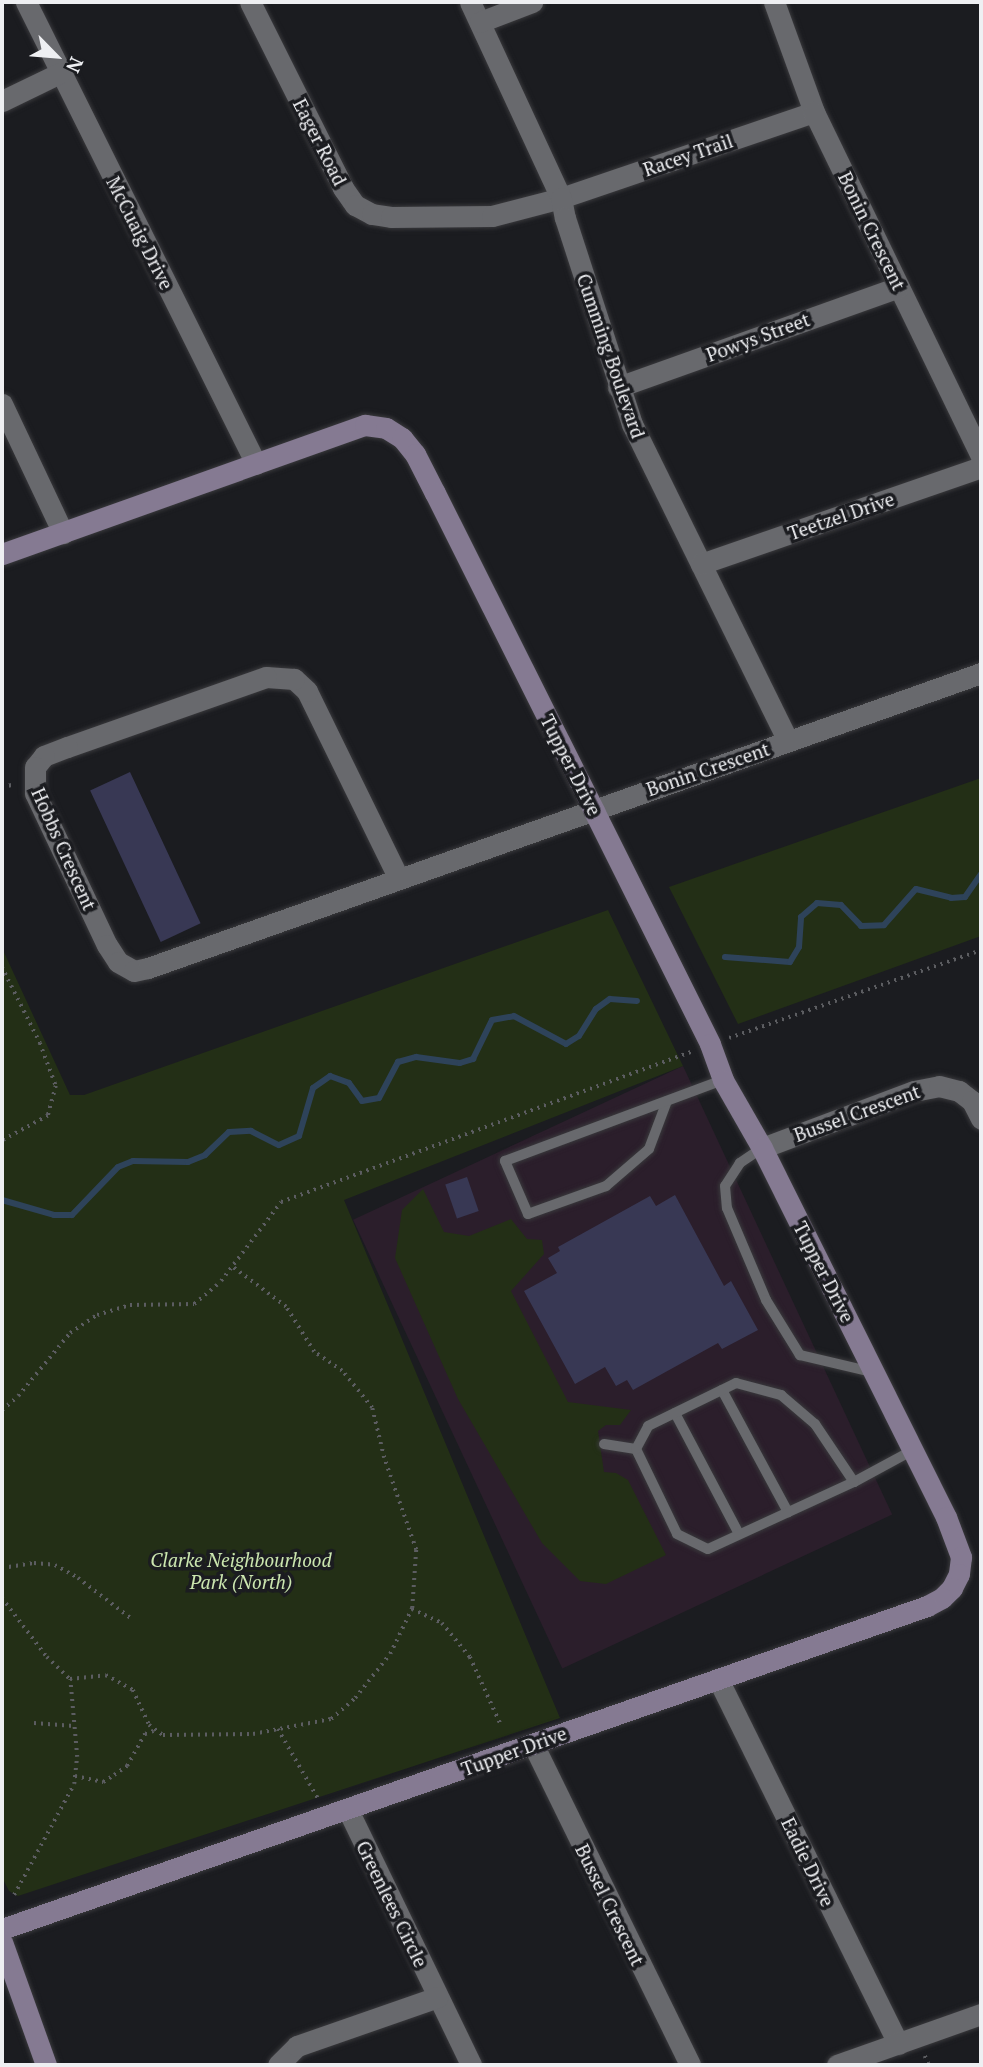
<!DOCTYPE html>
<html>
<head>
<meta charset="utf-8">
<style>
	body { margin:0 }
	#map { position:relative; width:983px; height:2067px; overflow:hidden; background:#1b1c20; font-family:"PT Serif",serif }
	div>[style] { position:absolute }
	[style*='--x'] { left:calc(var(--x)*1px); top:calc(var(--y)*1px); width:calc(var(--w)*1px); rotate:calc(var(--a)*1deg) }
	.education>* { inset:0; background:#2b1e2b; transform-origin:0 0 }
	.green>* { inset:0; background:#232f16 }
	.stream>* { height:6px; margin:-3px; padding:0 3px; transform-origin:3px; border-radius:3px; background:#2e435a }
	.building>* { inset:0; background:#383854; transform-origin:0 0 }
	.path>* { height:3.5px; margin-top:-1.75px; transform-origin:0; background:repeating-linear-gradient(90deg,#5c5d61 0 2px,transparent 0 7px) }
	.roads { filter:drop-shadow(0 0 2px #39393c) drop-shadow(0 0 2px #39393c) }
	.lane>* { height:10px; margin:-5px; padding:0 5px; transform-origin:5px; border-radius:5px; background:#68696d }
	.street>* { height:21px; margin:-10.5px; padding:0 10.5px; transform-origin:10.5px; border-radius:10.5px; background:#68696d }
	.secondary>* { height:21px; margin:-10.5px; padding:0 10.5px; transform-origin:10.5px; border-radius:10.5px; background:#857a92 }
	span { translate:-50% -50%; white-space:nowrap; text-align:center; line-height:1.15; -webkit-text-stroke:7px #1b1c20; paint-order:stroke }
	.street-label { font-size:19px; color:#eeeff2 }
	.park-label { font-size:19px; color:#cbe6af; font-style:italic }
	.frame { position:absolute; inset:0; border:4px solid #eeeff2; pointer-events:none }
	.north { position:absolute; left:21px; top:21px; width:70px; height:70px; -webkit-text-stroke:5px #1b1c20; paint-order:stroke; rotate:115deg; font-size:19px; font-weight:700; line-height:28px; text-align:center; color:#eeeff2 }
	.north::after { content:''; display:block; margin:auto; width:24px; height:32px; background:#eeeff2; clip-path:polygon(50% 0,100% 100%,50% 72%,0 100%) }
</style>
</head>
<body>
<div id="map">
	<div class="education">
		<div style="left:683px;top:1066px;width:495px;height:364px;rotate:65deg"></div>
	</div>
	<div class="green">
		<div style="clip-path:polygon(981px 778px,981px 936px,738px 1024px,669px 887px)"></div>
		<div style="clip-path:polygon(608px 910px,683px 1066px,344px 1200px,560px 1718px,18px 1896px,9px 1891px,2px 1877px,2px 948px,70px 1095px,84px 1095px)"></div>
		<div style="clip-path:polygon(423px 1189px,444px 1232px,469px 1236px,511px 1219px,527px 1239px,542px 1240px,544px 1254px,511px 1291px,568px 1402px,631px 1410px,620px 1425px,606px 1425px,598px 1431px,604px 1472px,616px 1473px,628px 1480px,666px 1555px,606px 1584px,580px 1581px,542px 1543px,458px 1399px,395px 1258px,402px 1210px)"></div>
	</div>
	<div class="stream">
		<div style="--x:725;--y:957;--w:65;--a:4.4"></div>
		<div style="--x:790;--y:962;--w:17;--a:-59"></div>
		<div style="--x:799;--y:947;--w:30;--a:-86"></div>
		<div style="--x:801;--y:917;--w:21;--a:-41"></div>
		<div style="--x:817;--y:903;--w:24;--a:5"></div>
		<div style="--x:841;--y:905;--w:29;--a:46"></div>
		<div style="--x:861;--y:926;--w:23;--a:-2"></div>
		<div style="--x:884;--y:925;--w:48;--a:-48.4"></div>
		<div style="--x:916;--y:889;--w:36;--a:14"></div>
		<div style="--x:951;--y:898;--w:14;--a:-4"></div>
		<div style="--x:965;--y:897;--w:28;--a:-55"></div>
		<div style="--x:2;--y:1200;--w:54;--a:16.1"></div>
		<div style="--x:54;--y:1215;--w:18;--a:0"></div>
		<div style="--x:72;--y:1215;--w:66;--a:-46.2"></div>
		<div style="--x:118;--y:1167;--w:16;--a:-22"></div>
		<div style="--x:133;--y:1161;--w:55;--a:1"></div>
		<div style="--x:188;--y:1162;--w:18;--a:-22"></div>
		<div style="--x:205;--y:1155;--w:33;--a:-44"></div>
		<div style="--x:229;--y:1132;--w:22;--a:-3"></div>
		<div style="--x:251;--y:1131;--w:31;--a:27"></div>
		<div style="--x:279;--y:1145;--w:22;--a:-24"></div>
		<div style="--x:299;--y:1136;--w:50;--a:-73.7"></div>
		<div style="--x:313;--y:1088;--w:21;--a:-35"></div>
		<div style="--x:330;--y:1076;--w:20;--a:20"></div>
		<div style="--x:349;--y:1083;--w:22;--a:54"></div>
		<div style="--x:362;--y:1101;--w:17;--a:-10"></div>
		<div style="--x:379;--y:1098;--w:41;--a:-62.2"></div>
		<div style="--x:398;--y:1062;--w:19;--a:-16"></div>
		<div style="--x:416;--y:1057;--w:44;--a:7.8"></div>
		<div style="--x:460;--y:1063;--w:14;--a:-17"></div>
		<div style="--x:473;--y:1059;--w:43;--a:-64"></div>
		<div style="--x:492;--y:1020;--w:22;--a:-10"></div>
		<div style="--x:514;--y:1016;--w:59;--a:28.3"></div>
		<div style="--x:566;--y:1044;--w:15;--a:-32"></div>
		<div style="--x:579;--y:1036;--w:32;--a:-58"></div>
		<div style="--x:596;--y:1009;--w:17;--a:-36"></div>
		<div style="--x:610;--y:999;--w:27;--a:4"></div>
	</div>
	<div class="building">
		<div style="left:130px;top:772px;width:167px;height:44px;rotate:65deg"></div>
		<div style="left:467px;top:1177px;width:36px;height:23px;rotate:71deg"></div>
		<div style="clip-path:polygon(675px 1195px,724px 1286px,731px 1281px,758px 1330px,722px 1349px,718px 1343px,633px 1390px,627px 1380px,616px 1386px,605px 1367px,575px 1384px,524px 1291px,557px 1273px,548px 1258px,560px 1251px,558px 1247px,650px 1196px,656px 1206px)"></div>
	</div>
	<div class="path">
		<div style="--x:2;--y:787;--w:10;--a:-11"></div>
		<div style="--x:2;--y:967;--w:85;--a:63.4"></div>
		<div style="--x:40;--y:1043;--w:46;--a:69.6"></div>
		<div style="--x:56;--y:1086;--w:31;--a:105"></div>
		<div style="--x:48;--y:1116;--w:52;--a:151.5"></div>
		<div style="--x:729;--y:1038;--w:267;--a:-19.2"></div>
		<div style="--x:2;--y:1410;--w:21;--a:-41"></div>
		<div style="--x:18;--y:1396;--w:82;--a:-50.5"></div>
		<div style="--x:70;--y:1333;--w:32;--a:-34"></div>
		<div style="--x:97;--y:1315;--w:34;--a:-17"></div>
		<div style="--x:130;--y:1305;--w:64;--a:-0.9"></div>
		<div style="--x:194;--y:1304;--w:35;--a:-40"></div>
		<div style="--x:221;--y:1281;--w:99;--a:-52.8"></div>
		<div style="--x:281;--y:1202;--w:438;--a:-20.1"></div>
		<div style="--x:2;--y:1568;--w:32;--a:-9"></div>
		<div style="--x:34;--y:1563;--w:21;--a:5"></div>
		<div style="--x:55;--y:1565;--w:26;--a:29"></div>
		<div style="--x:78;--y:1578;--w:68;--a:37.2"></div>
		<div style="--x:2;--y:1598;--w:74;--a:52.7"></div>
		<div style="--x:47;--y:1657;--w:32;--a:44"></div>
		<div style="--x:70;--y:1679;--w:36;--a:-6"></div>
		<div style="--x:106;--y:1675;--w:31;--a:29"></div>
		<div style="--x:133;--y:1690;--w:38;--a:65"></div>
		<div style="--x:149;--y:1725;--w:17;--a:36"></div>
		<div style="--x:163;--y:1735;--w:90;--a:-0.6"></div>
		<div style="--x:253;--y:1734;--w:79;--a:-10.9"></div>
		<div style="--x:331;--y:1719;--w:32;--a:-41"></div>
		<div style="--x:355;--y:1698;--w:56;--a:-51.5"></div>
		<div style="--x:390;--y:1654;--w:51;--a:-64.4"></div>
		<div style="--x:412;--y:1608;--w:58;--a:-86.1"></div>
		<div style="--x:416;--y:1550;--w:97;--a:-109.2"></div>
		<div style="--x:384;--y:1458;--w:51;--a:-103.5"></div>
		<div style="--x:372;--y:1408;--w:48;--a:-129"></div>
		<div style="--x:342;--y:1371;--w:34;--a:-146"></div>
		<div style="--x:314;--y:1352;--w:53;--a:-121.9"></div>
		<div style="--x:286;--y:1307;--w:69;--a:-143.3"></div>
		<div style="--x:412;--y:1609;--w:33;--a:25"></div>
		<div style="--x:442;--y:1623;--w:44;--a:50.5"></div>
		<div style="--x:470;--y:1657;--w:75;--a:65.5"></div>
		<div style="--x:34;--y:1723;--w:40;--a:4.3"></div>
		<div style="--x:278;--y:1729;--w:82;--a:60"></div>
		<div style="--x:75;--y:1776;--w:29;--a:12"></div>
		<div style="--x:103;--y:1782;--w:13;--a:-32"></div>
		<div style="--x:114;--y:1775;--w:16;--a:-35"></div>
		<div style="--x:127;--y:1766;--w:37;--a:-61"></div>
		<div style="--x:145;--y:1734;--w:9;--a:-21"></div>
		<div style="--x:14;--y:1895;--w:126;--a:-61.6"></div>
		<div style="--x:74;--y:1784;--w:27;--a:-84"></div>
		<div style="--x:77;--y:1757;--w:78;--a:-95.1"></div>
		<div style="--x:925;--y:2056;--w:10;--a:66"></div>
	</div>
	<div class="roads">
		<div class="lane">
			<div style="--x:667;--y:1101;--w:51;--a:110.6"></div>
			<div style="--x:649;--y:1149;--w:57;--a:139.3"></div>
			<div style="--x:606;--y:1186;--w:83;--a:160.3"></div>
			<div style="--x:528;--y:1214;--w:58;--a:-113.5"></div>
			<div style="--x:505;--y:1161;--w:233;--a:-20.4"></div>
			<div style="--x:762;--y:1148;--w:27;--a:146"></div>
			<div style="--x:740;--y:1163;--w:27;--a:123"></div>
			<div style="--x:725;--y:1186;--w:22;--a:85"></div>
			<div style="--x:727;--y:1208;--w:100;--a:67"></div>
			<div style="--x:766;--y:1300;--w:65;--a:58.3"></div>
			<div style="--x:800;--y:1355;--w:74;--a:13.3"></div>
			<div style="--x:722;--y:1390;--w:139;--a:61.6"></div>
			<div style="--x:675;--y:1413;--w:137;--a:62.1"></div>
			<div style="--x:604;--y:1444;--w:32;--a:9"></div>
			<div style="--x:636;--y:1449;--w:94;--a:64.2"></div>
			<div style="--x:677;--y:1534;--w:34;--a:26"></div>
			<div style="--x:708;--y:1549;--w:161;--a:-24.7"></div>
			<div style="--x:854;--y:1482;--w:67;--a:-28.5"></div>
			<div style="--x:636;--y:1449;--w:26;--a:-62"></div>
			<div style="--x:648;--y:1426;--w:98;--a:-26"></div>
			<div style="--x:736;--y:1383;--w:47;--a:14.9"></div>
			<div style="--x:781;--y:1395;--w:45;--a:40.5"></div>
			<div style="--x:815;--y:1424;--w:70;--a:56.1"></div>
		</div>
		<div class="street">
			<div style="--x:26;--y:2;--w:516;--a:63.53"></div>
			<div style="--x:250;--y:2;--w:208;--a:63.4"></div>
			<div style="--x:343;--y:188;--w:21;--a:55"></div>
			<div style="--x:355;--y:205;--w:19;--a:28"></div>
			<div style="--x:372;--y:214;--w:19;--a:9"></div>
			<div style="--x:391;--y:217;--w:101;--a:-0.6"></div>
			<div style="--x:492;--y:216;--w:71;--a:-14.6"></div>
			<div style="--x:561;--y:198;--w:267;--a:-18.8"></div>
			<div style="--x:470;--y:2;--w:216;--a:65.1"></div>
			<div style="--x:561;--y:198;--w:20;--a:79"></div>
			<div style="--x:565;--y:218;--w:217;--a:72"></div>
			<div style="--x:632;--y:424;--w:353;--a:63.8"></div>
			<div style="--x:774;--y:2;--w:117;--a:70"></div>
			<div style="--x:814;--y:112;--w:382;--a:64.1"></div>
			<div style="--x:480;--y:22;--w:56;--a:-21"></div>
			<div style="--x:2;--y:101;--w:64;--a:-25.8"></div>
			<div style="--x:618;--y:387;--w:298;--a:-19.6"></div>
			<div style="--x:2;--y:404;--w:143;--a:64.7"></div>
			<div style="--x:701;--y:564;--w:296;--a:-19.1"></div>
			<div style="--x:399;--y:879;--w:209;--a:-116.1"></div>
			<div style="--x:307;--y:691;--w:18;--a:-137"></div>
			<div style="--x:294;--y:679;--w:28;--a:-176"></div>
			<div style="--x:266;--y:677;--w:211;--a:160.6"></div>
			<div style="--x:67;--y:747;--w:25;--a:159"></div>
			<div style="--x:44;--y:756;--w:14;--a:129"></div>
			<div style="--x:35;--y:767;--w:26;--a:90"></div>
			<div style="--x:35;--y:793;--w:168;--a:64.7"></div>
			<div style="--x:107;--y:945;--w:20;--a:57"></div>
			<div style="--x:118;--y:962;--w:18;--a:29"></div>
			<div style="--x:134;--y:971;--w:14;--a:-12"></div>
			<div style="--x:148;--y:968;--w:884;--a:-19.5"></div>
			<div style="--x:762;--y:1148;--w:162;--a:-20.6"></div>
			<div style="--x:914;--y:1091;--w:25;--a:-11"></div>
			<div style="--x:939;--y:1086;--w:21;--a:14"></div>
			<div style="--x:959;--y:1091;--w:16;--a:38"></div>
			<div style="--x:972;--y:1101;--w:20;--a:63"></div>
			<div style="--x:718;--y:1679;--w:407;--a:63.7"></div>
			<div style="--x:533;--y:1744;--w:357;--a:63.9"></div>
			<div style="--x:348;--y:1810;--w:283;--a:64.2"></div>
			<div style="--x:278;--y:2065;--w:27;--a:-45"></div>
			<div style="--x:297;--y:2046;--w:149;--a:-19.2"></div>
			<div style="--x:837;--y:2065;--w:153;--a:-19.5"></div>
		</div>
		<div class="secondary">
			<div style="--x:2;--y:554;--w:385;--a:-19.6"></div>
			<div style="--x:365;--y:425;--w:21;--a:8"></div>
			<div style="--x:386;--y:428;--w:19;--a:32"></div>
			<div style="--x:402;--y:438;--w:21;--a:51"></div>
			<div style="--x:415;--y:454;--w:44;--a:62.9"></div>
			<div style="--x:435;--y:493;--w:356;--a:63.4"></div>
			<div style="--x:594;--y:811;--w:260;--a:63.5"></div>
			<div style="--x:710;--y:1044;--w:38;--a:70"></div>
			<div style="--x:723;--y:1080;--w:78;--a:60.2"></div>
			<div style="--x:762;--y:1148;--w:412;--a:63.5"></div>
			<div style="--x:946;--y:1517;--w:43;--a:69.4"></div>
			<div style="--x:961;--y:1557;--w:17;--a:97"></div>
			<div style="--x:959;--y:1574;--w:16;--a:117"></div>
			<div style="--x:952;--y:1588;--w:14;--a:135"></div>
			<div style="--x:942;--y:1598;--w:17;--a:152"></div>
			<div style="--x:927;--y:1606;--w:980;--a:160.75"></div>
			<div style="--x:2;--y:1942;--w:131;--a:70.3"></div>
		</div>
	</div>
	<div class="street-label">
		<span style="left:320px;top:142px;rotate:63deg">Eager Road</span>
		<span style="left:688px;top:155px;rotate:-19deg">Racey Trail</span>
		<span style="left:872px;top:231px;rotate:64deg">Bonin Crescent</span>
		<span style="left:140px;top:233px;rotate:63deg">McCuaig Drive</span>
		<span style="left:758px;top:337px;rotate:-20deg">Powys Street</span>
		<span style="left:611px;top:356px;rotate:71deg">Cumming Boulevard</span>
		<span style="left:841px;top:516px;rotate:-19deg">Teetzel Drive</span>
		<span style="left:571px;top:765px;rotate:63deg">Tupper Drive</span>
		<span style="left:708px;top:769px;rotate:-19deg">Bonin Crescent</span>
		<span style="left:64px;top:849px;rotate:66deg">Hobbs Crescent</span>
		<span style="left:857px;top:1113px;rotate:-20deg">Bussel Crescent</span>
		<span style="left:824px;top:1272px;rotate:63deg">Tupper Drive</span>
		<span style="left:514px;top:1751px;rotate:-20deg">Tupper Drive</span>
		<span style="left:808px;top:1862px;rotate:64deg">Eadie Drive</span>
		<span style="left:392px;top:1904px;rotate:64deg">Greenlees Circle</span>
		<span style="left:610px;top:1905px;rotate:64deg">Bussel Crescent</span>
	</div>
	<div class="park-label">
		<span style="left:241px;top:1571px">Clarke Neighbourhood<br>Park (North)</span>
	</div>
	<div class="frame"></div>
	<div class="north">N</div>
</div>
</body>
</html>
